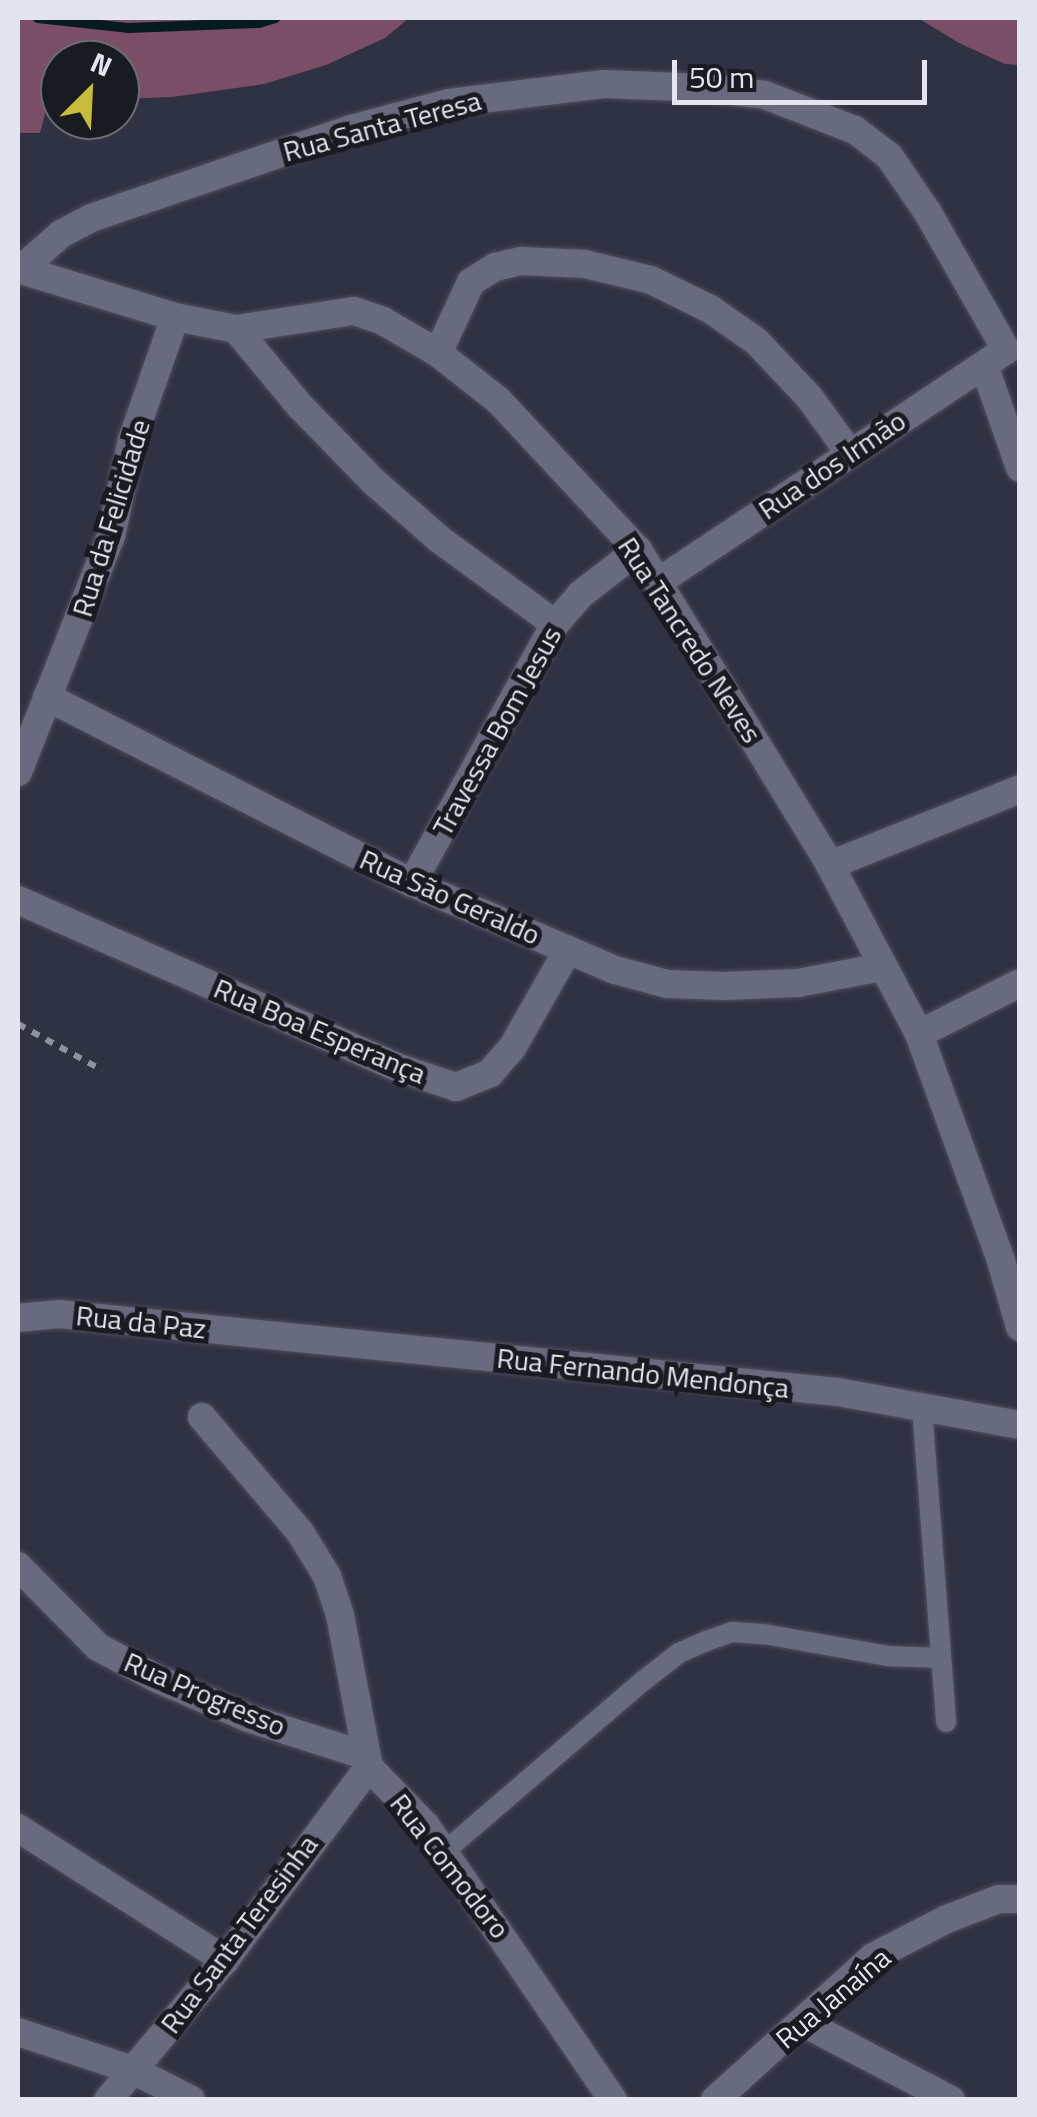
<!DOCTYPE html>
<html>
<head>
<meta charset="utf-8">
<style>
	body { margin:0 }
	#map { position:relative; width:1037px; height:2117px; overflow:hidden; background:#2f3243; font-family:"Titillium Web",sans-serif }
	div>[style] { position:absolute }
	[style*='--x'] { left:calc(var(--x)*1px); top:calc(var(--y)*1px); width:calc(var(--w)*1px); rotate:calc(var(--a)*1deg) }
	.forest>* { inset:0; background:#7a4e67 }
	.stream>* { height:10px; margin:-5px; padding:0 5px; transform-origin:5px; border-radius:5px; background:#061b1e }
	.path>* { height:6px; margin-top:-3px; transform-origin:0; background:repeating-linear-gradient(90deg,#8e919f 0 8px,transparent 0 16px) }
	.roads { filter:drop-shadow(0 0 2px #4c4f5d) drop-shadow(0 0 2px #4c4f5d) }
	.service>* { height:20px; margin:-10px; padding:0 10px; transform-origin:10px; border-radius:10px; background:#676b7d }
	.minor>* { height:28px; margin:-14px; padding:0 14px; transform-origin:14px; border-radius:14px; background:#676b7d }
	span { translate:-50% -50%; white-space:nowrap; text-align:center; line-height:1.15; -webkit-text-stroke:10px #191b22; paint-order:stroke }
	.street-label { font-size:28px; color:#e2e5f0 }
	.frame { position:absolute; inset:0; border:20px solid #e2e5f0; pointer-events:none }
	.north { position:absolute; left:40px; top:40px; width:100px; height:100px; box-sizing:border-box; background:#191b22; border:2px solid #696c74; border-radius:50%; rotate:24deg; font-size:28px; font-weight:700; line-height:40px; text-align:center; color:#e2e5f0 }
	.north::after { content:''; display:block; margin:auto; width:35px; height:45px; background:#c7bb3c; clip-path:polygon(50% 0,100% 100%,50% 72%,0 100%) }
	.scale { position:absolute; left:672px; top:60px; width:255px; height:45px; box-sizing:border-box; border:5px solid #e2e5f0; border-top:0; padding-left:12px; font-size:30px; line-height:35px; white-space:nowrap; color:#e2e5f0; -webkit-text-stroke:8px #191b22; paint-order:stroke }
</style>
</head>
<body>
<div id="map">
	<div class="forest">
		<div style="clip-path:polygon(18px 18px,409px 18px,385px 38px,326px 65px,264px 84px,172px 97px,120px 99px,120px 60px,60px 60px,60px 104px,47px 106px,40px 133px,18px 133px)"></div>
		<div style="clip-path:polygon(918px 18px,1019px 18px,1019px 65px,1005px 64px,959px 43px)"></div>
	</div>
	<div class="stream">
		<div style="--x:38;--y:18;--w:92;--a:6.3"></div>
		<div style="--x:129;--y:28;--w:130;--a:-2.2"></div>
		<div style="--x:259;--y:23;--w:17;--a:-17"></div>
	</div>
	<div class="path">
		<div style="--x:18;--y:1024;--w:96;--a:28.7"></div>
	</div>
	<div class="roads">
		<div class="service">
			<div style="--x:922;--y:1408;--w:315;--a:85.6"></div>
			<div style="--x:444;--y:1852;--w:262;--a:-40.7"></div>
			<div style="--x:643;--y:1681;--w:46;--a:-37.9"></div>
			<div style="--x:679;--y:1653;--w:30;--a:-24"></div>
			<div style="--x:706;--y:1641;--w:28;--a:-19"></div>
			<div style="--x:732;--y:1632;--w:32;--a:4"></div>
			<div style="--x:764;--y:1634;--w:125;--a:10.1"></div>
			<div style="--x:887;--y:1656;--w:54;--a:2.1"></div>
		</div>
		<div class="minor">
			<div style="--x:18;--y:269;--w:164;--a:17"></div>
			<div style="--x:175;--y:317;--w:62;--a:11.1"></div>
			<div style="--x:236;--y:329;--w:119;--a:-8.7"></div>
			<div style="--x:354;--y:311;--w:31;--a:19"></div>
			<div style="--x:383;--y:321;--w:64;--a:30.2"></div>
			<div style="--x:438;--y:353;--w:76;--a:38.1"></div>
			<div style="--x:498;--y:400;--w:205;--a:47"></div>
			<div style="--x:638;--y:550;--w:369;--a:58.6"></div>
			<div style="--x:830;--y:865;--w:191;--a:62.2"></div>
			<div style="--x:919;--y:1034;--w:241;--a:70.1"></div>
			<div style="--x:1001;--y:1261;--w:69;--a:73.9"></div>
			<div style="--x:20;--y:270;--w:55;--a:-41.3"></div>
			<div style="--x:61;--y:234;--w:34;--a:-28"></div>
			<div style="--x:91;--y:218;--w:275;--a:-18.9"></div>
			<div style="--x:351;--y:129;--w:101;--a:-14.9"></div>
			<div style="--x:449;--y:103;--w:156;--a:-7"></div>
			<div style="--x:604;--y:84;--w:103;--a:2.2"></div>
			<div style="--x:707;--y:88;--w:58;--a:6.9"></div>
			<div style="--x:765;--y:95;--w:97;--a:21.3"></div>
			<div style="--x:855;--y:130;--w:43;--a:37.4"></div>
			<div style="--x:889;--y:156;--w:69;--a:55.6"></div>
			<div style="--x:928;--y:213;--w:158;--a:60.3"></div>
			<div style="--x:1006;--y:350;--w:417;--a:146.3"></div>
			<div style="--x:236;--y:329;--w:100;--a:50.3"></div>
			<div style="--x:300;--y:406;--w:106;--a:45.8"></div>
			<div style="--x:374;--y:482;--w:86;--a:41.2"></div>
			<div style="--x:439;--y:539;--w:144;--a:36.2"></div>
			<div style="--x:438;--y:353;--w:78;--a:-65.1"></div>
			<div style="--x:471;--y:282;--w:28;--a:-32"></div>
			<div style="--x:495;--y:267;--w:27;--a:-13"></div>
			<div style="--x:521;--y:261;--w:64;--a:2.7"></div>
			<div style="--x:585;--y:264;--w:68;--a:13.6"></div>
			<div style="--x:651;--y:280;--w:66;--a:26.2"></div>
			<div style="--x:710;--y:309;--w:56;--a:34.8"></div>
			<div style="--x:756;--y:341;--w:77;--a:46.6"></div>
			<div style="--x:809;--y:397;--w:68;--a:54"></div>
			<div style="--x:984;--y:365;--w:109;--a:70.7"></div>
			<div style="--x:47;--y:697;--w:410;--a:27"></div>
			<div style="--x:412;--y:883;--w:221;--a:23.2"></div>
			<div style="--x:615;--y:970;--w:54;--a:15.1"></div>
			<div style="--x:667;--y:984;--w:57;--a:2"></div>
			<div style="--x:724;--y:986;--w:74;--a:-2.3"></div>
			<div style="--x:798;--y:983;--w:86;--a:-10.8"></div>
			<div style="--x:18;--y:772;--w:254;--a:-68.5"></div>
			<div style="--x:111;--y:536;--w:98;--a:-77.7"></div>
			<div style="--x:132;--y:440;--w:130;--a:-70.7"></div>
			<div style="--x:830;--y:865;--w:205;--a:-21.8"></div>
			<div style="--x:412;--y:883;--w:296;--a:-61.1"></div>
			<div style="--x:555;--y:624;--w:40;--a:-49"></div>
			<div style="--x:581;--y:594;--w:72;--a:-37.7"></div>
			<div style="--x:18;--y:900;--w:420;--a:23.8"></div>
			<div style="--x:402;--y:1069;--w:57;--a:18.4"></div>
			<div style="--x:456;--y:1087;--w:37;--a:-22"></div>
			<div style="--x:490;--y:1073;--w:33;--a:-49"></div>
			<div style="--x:512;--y:1048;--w:113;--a:-60.3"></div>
			<div style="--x:919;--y:1034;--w:113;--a:-26.8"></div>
			<div style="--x:18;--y:1318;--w:41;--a:-5.6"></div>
			<div style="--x:59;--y:1314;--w:783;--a:5.72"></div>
			<div style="--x:838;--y:1392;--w:185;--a:10.3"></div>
			<div style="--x:202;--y:1417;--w:151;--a:49.6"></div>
			<div style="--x:300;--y:1532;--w:52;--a:58.5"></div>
			<div style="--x:327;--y:1576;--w:41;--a:71.6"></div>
			<div style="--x:340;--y:1615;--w:155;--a:79.2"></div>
			<div style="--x:369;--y:1767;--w:82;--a:46"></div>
			<div style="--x:426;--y:1826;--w:332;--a:55.7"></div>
			<div style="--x:18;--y:1566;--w:114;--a:45.4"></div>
			<div style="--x:98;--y:1647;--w:68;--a:28.1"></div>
			<div style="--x:158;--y:1679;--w:98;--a:23.4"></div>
			<div style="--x:248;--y:1718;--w:122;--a:17.7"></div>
			<div style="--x:18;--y:1828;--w:246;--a:32.5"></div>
			<div style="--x:802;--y:2022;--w:168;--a:27.6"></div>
			<div style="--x:18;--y:2032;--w:121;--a:18.3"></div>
			<div style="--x:133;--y:2070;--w:65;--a:27.3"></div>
			<div style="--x:108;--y:2100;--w:182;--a:-50.1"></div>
			<div style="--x:225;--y:1960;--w:241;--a:-53.3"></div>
			<div style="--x:715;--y:2100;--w:213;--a:-42.1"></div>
			<div style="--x:873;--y:1957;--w:83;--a:-27.2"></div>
			<div style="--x:947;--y:1919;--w:56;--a:-21"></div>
			<div style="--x:999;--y:1899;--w:21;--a:0"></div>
		</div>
	</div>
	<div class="street-label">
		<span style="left:382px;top:126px;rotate:-15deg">Rua Santa Teresa</span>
		<span style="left:832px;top:465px;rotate:-34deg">Rua dos Irmão</span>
		<span style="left:111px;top:518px;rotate:-73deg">Rua da Felicidade</span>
		<span style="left:690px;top:640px;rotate:57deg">Rua Tancredo Neves</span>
		<span style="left:497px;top:731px;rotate:-61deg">Travessa Bom Jesus</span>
		<span style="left:450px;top:897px;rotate:24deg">Rua São Geraldo</span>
		<span style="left:320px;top:1031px;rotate:23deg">Rua Boa Esperança</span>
		<span style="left:141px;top:1322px;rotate:6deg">Rua da Paz</span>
		<span style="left:643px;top:1373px;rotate:6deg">Rua Fernando Mendonça</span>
		<span style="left:205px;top:1694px;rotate:23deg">Rua Progresso</span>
		<span style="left:450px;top:1866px;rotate:52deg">Rua Comodoro</span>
		<span style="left:239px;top:1934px;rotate:-53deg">Rua Santa Teresinha</span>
		<span style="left:833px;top:1998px;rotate:-40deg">Rua Janaína</span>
	</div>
	<div class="frame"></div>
	<div class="north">N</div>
	<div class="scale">50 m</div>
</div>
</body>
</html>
